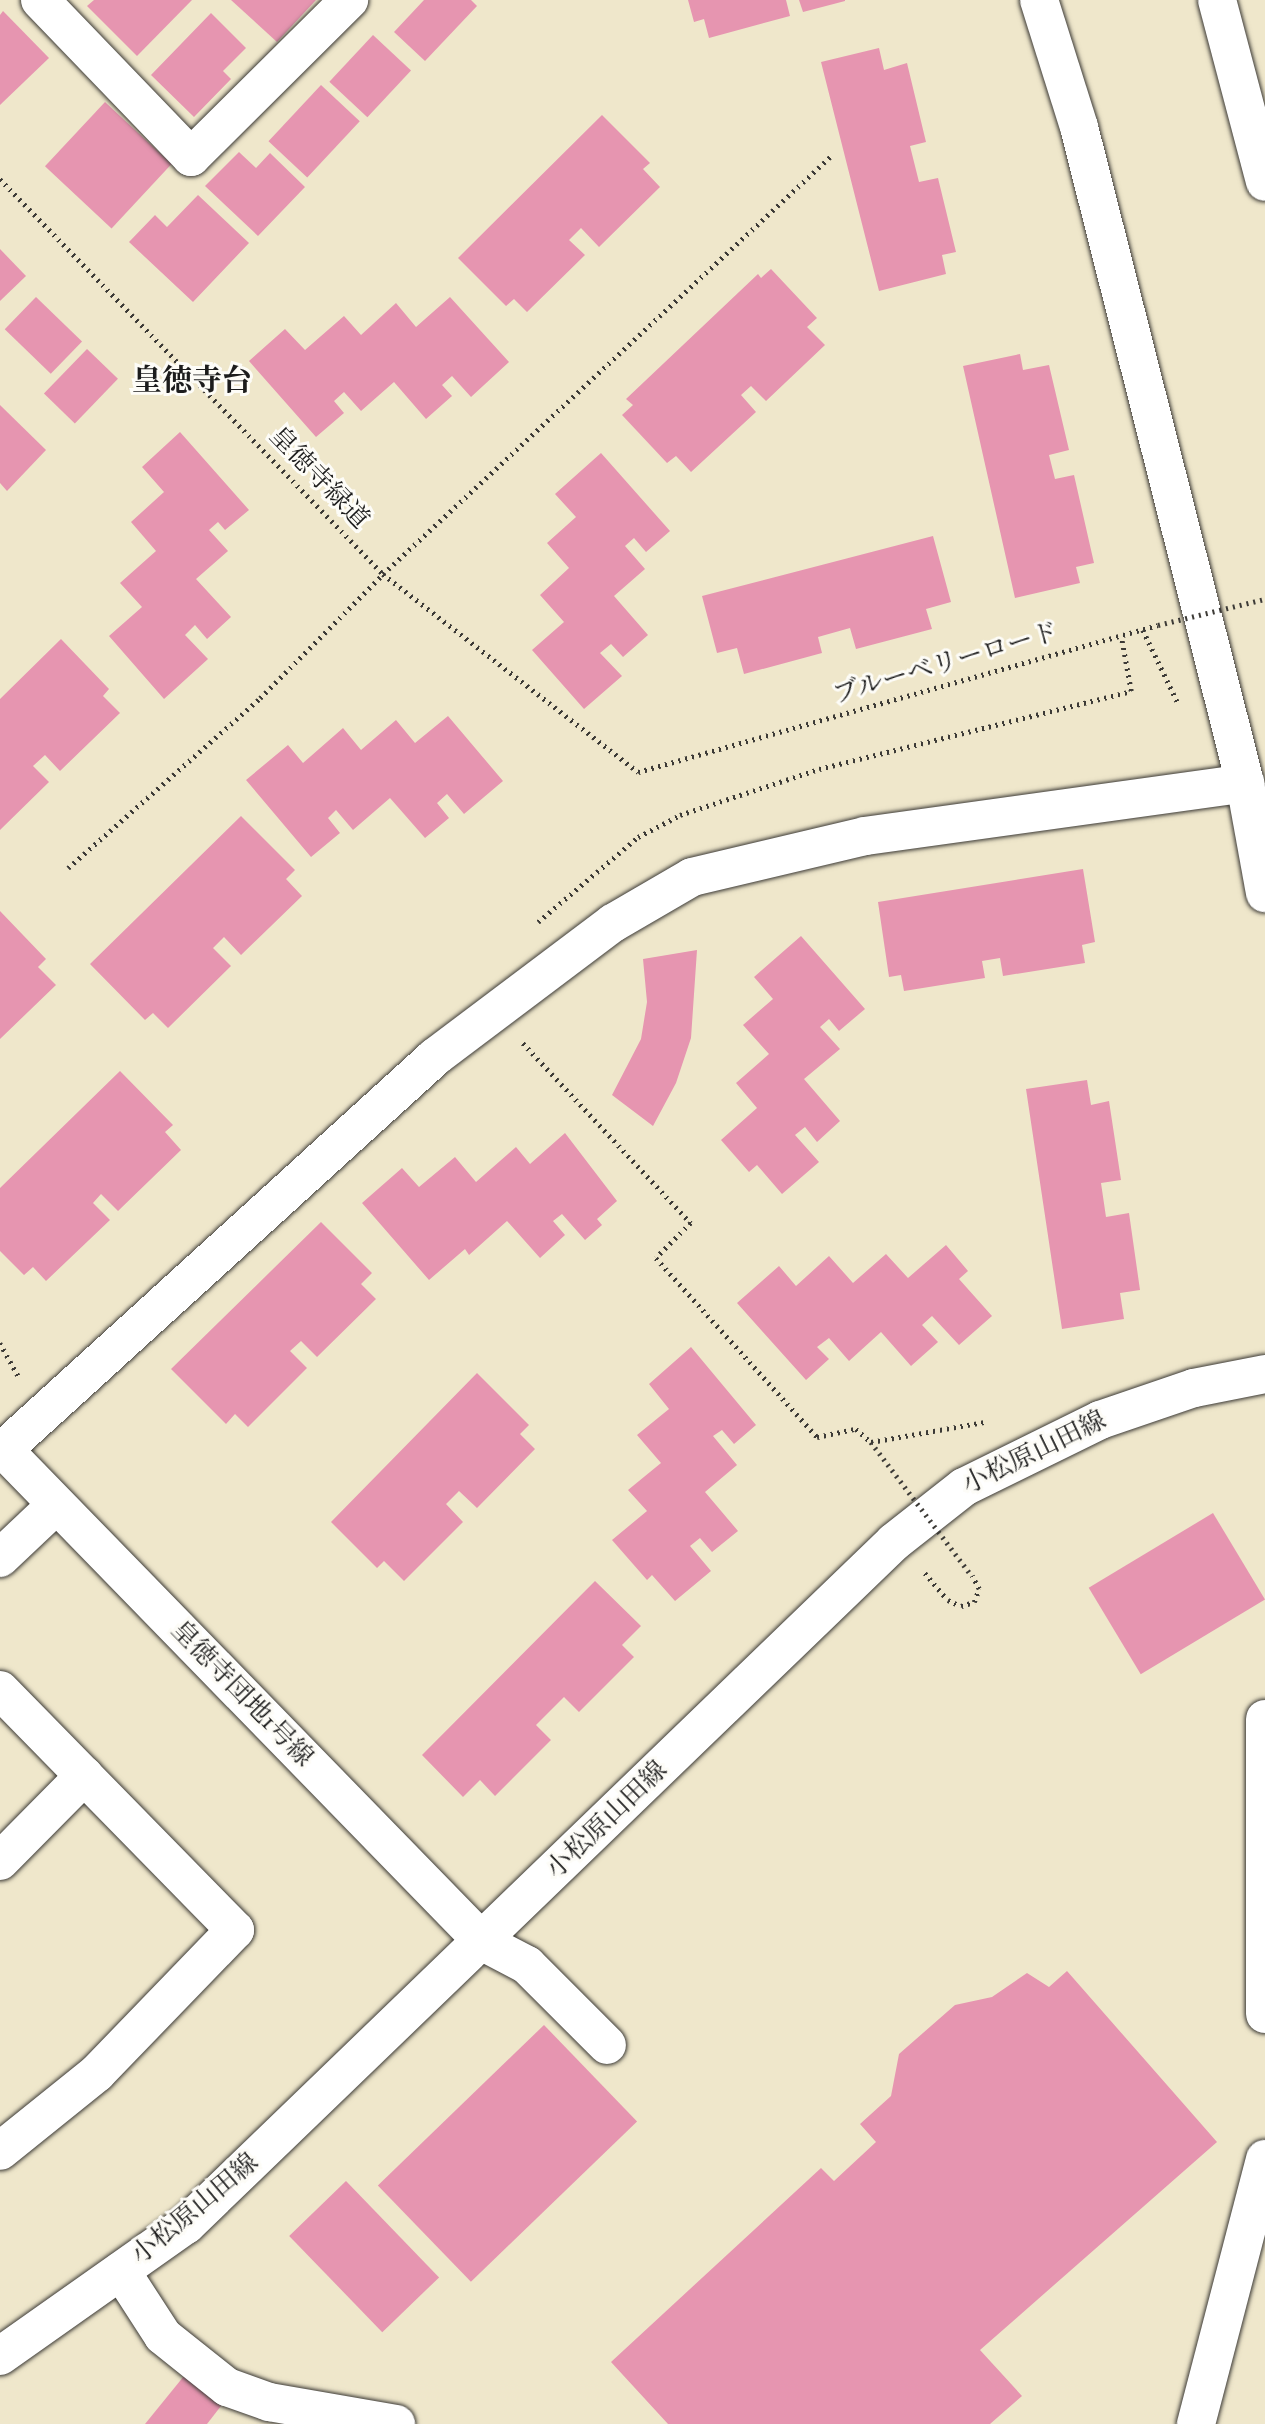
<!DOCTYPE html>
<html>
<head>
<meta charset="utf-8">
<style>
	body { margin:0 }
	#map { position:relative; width:1265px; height:2424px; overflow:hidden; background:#efe7cb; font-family:"Sorts Mill Goudy","Noto Serif JP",serif }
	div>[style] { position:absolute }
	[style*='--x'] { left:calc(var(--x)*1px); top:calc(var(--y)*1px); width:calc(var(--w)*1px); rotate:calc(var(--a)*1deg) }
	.building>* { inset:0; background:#e695b0; transform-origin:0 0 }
	.path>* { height:4.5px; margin-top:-2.25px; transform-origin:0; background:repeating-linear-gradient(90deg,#3c3a36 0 2px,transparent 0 7px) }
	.roads { filter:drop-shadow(0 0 2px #3c3a36) drop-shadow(0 0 2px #3c3a36) }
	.minor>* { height:38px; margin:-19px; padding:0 19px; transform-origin:19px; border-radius:19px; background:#fff }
	.tertiary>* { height:38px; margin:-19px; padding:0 19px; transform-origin:19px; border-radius:19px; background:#fff }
	.primary>* { height:38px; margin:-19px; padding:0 19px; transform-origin:19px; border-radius:19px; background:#fff }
	.path-bridge>* { height:4.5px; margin-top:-2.25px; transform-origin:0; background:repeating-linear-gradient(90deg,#3c3a36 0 2px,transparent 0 7px) }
	span { translate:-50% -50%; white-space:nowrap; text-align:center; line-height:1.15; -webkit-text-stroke:6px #fdfcf7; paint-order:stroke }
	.street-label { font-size:26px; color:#1c1c1c }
	.quarter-label { font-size:30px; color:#1c1c1c; font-weight:700 }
</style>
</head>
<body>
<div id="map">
	<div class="building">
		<div style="clip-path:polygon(94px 0,192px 0,137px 56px,87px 6px)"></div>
		<div style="clip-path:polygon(231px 0,316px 0,277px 42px)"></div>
		<div style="clip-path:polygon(424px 0,471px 0,477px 6px,425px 61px,394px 32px)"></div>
		<div style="clip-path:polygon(688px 0,786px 0,790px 16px,709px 38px,704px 19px,694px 22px)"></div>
		<div style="clip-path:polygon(799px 0,845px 0,845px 1px,803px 12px)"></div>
		<div style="clip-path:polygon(3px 11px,49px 58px,0 105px,0 15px)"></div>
		<div style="clip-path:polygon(211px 13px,246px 48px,223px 71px,231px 79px,194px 117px,151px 75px)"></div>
		<div style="left:373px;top:35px;width:52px;height:64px;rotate:43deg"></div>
		<div style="clip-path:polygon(879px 48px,884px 70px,907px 63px,926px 142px,910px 146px,919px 182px,938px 178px,956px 252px,942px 255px,946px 274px,879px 291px,821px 62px)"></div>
		<div style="left:321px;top:85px;width:53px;height:77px;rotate:43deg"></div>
		<div style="left:105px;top:102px;width:91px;height:88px;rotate:43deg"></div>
		<div style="clip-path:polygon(602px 115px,650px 163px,643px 169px,660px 187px,599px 247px,581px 228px,569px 240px,585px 255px,527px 312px,514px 299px,506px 306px,458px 258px)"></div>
		<div style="clip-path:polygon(239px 152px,256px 168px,270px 153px,305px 187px,258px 236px,205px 186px)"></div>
		<div style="clip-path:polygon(198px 195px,249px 243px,193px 302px,129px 242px,155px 215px,167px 227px)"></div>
		<div style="clip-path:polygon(0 249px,26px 276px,0 301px)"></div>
		<div style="clip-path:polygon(771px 269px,817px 318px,807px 327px,825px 345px,766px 401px,751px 386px,741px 395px,756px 412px,691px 472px,676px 456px,667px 463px,622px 415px,633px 405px,626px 399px,758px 274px,761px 278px)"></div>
		<div style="left:36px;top:297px;width:64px;height:45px;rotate:44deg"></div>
		<div style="clip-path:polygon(450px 297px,509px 362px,471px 397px,452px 376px,442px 385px,452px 396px,426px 419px,394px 382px,361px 411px,344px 392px,334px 401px,344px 413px,316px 437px,249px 361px,285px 329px,305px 350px,344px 316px,361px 335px,396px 303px,416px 327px)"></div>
		<div style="left:87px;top:349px;width:43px;height:62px;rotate:44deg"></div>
		<div style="clip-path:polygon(1020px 354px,1023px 370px,1049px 365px,1069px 450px,1049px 455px,1055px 479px,1074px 475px,1094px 563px,1076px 567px,1080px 583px,1015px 598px,963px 366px)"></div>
		<div style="clip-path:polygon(0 405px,46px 450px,7px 491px,0 483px)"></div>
		<div style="clip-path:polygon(180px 432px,249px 510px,225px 530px,218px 522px,209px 530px,228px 551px,196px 579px,231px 617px,207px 639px,195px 625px,185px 635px,208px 659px,164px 699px,109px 636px,142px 607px,120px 583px,156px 551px,131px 522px,164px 492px,142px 467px)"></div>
		<div style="clip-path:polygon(601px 453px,670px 531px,646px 552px,634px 538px,625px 546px,645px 569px,614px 596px,648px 635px,623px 657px,611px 644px,600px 653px,622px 676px,584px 709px,532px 650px,564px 622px,540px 595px,569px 568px,547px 543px,576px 517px,555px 494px)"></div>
		<div style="clip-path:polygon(933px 536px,951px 602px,926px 609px,932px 629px,856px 649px,850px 628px,818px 637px,822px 653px,744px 674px,737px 648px,717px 653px,702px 596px)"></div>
		<div style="clip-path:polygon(61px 639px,109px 689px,103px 696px,120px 713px,60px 771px,45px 755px,33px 766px,49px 782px,0 830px,0 699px)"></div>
		<div style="clip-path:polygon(448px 716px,503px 781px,464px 814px,447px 794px,437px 803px,449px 818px,425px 838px,390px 798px,353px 830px,336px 810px,328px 818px,340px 833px,311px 857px,246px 780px,288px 745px,303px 763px,343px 728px,361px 750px,396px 720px,415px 743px)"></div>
		<div style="clip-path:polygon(241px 816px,295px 870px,286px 879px,302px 896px,241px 955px,224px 937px,213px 948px,231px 966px,168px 1028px,153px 1013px,145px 1020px,90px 964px)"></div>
		<div style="clip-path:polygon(1083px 869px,1095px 942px,1082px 945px,1085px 963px,1003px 976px,1000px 958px,982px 961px,985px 978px,904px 991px,901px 975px,889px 977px,878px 902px)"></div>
		<div style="clip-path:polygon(0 911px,46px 959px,38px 967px,56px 985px,0 1039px)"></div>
		<div style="clip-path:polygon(801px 936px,865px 1009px,839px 1031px,829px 1019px,820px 1027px,840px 1049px,804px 1079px,840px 1121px,817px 1142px,805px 1127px,795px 1135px,819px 1162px,782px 1194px,757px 1165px,749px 1172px,721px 1140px,757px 1108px,736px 1083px,769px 1054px,743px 1025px,773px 999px,754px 977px)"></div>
		<div style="clip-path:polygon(697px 950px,691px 1038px,676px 1083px,653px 1126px,612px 1095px,641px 1039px,647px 1002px,643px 959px)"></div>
		<div style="clip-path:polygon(120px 1071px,173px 1125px,165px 1132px,181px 1150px,118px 1211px,101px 1194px,93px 1203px,110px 1220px,46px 1281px,33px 1267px,24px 1275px,0 1251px,0 1188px)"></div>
		<div style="clip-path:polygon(1087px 1080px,1091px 1105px,1109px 1101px,1121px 1180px,1101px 1183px,1106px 1217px,1129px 1213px,1140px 1290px,1120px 1293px,1124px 1319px,1062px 1329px,1026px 1089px)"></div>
		<div style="clip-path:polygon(565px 1133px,617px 1201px,597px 1219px,602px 1225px,585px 1240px,562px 1214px,553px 1221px,565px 1235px,540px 1258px,507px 1221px,469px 1255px,465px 1249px,429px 1280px,362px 1203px,402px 1168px,419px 1187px,455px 1157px,476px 1182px,516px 1147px,530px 1164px)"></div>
		<div style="clip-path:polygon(321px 1222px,372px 1273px,361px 1284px,376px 1299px,317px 1357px,301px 1341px,290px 1351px,307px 1368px,248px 1427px,235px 1414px,226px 1424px,171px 1369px)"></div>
		<div style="clip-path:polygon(946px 1245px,968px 1271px,959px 1279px,992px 1316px,959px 1345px,932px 1316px,922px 1325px,938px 1342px,911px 1366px,881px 1332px,849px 1361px,829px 1338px,817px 1347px,829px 1359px,806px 1380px,737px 1303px,779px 1266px,796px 1286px,829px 1256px,853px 1283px,886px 1254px,908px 1278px)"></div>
		<div style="clip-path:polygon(691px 1347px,756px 1425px,734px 1444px,722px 1430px,713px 1436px,737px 1465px,705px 1492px,738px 1531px,712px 1552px,700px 1538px,690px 1546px,711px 1571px,675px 1601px,652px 1575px,647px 1580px,612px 1540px,647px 1511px,628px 1490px,661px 1463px,637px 1435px,669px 1409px,649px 1384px)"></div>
		<div style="clip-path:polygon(477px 1373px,529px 1425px,520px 1434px,535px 1449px,477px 1508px,459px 1491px,446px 1504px,463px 1522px,404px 1581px,384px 1561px,377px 1568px,331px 1522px)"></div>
		<div style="left:1213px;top:1513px;width:101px;height:145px;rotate:59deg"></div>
		<div style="clip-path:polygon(595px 1581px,641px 1626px,622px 1645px,634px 1657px,579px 1712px,564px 1697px,536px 1725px,551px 1740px,495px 1796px,480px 1780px,463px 1797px,422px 1755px)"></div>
		<div style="clip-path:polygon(1067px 1971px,1217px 2142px,980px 2350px,1022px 2396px,990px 2424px,668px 2424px,611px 2362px,821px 2168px,834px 2181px,876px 2142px,860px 2124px,891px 2096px,899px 2054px,955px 2005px,992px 1997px,1027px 1973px,1049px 1987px)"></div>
		<div style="left:544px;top:2025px;width:134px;height:231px;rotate:46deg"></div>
		<div style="left:346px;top:2181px;width:134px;height:79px;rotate:46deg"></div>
		<div style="clip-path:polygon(184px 2376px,221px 2406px,207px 2424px,145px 2424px)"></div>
	</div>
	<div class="path">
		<div style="--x:0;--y:179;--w:550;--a:45.88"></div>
		<div style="--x:383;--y:574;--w:323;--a:37.8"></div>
		<div style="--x:638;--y:772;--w:540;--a:-15.79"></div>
		<div style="--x:1143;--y:630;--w:81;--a:64.4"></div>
		<div style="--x:68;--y:868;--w:256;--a:-41.5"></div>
		<div style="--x:260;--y:698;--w:175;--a:-45.2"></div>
		<div style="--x:383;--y:574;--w:613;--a:-43.02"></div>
		<div style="--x:538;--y:922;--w:131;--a:-40.4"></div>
		<div style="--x:638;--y:837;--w:47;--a:-27.6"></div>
		<div style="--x:680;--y:815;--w:146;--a:-18.3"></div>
		<div style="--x:819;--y:769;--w:322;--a:-14"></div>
		<div style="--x:1131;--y:691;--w:56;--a:-100.3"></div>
		<div style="--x:523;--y:1043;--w:246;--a:47"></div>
		<div style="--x:691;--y:1223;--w:49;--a:135"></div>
		<div style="--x:656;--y:1258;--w:241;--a:48"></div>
		<div style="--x:817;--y:1437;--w:40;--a:-12"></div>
		<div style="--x:856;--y:1429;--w:20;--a:41"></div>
		<div style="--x:871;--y:1442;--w:116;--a:-10"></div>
		<div style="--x:0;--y:1343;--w:41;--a:60.9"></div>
		<div style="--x:925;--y:1573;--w:35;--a:50"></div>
		<div style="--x:948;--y:1600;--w:14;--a:25"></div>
		<div style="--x:961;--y:1606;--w:14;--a:-17"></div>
		<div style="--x:974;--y:1602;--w:14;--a:-69"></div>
		<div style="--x:979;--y:1589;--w:15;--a:-118"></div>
	</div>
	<div class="roads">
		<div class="minor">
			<div style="--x:40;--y:0;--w:218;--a:46.1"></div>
			<div style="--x:191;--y:157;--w:223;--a:-44.8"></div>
			<div style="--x:1039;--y:0;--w:133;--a:72.5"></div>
			<div style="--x:1079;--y:127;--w:677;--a:75.8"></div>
			<div style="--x:1245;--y:783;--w:112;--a:79.7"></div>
			<div style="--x:3;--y:1450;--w:584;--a:-42.29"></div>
			<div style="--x:435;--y:1057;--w:223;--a:-37"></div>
			<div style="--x:613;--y:923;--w:91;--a:-30.2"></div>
			<div style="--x:692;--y:877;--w:178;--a:-13.3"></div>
			<div style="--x:865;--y:836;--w:384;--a:-7.9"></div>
			<div style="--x:0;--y:1558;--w:77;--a:-43.4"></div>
			<div style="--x:0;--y:1690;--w:336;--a:45.6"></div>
			<div style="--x:235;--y:1930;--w:199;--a:134"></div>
			<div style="--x:97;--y:2073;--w:124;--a:141.2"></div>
			<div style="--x:1265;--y:1719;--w:295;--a:90"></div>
			<div style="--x:0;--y:1861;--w:120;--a:-45.3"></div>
			<div style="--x:483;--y:1942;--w:50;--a:27.6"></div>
			<div style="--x:527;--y:1965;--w:113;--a:45"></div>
			<div style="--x:121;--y:2271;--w:77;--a:57.1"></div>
			<div style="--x:163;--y:2336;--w:82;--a:38.6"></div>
			<div style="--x:227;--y:2387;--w:45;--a:19.7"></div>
			<div style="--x:269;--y:2402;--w:129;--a:9.8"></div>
			<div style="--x:1196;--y:2424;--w:274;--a:-75.4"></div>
		</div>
		<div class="tertiary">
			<div style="--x:0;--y:1446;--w:692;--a:45.76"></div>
			<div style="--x:0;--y:2356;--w:228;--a:-35.2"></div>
			<div style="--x:186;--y:2225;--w:984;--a:-43.97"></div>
			<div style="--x:894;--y:1542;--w:89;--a:-38.2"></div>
			<div style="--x:964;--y:1487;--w:152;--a:-26.2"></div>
			<div style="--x:1100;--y:1420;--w:99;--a:-18.8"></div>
			<div style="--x:1194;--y:1388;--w:72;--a:-11.2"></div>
		</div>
		<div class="primary">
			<div style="--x:1217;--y:0;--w:188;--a:75.2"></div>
		</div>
	</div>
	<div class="path-bridge">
		<div style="--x:1158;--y:625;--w:110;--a:-13.7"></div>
		<div style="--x:871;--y:1442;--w:168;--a:53"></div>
	</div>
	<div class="street-label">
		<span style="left:318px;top:479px;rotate:46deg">皇徳寺緑道</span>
		<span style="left:946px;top:665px;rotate:-16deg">ブルーベリーロード</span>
		<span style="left:1035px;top:1454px;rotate:-26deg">小松原山田線</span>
		<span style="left:241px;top:1695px;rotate:46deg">皇徳寺団地1号線</span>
		<span style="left:608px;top:1821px;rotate:-44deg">小松原山田線</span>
		<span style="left:196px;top:2210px;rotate:-40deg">小松原山田線</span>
	</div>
	<div class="quarter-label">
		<span style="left:192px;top:383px">皇徳寺台</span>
	</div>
</div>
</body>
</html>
